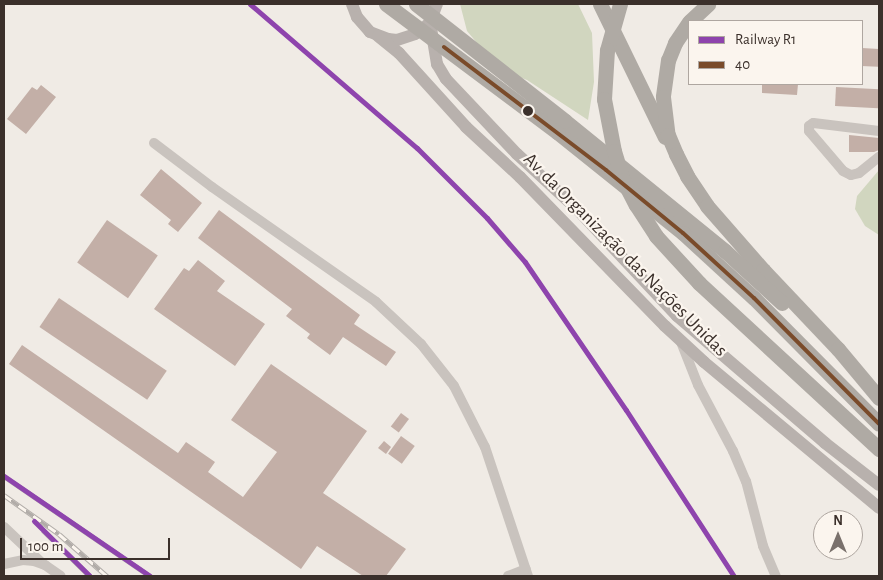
<!DOCTYPE html>
<html>
<head>
<meta charset="utf-8">
<style>
	body { margin:0 }
	#map { position:relative; width:883px; height:580px; overflow:hidden; background:#f0ebe5; font-family:"Alegreya Sans",sans-serif }
	div>[style] { position:absolute }
	[style*='--x'] { left:calc(var(--x)*1px); top:calc(var(--y)*1px); width:calc(var(--w)*1px); rotate:calc(var(--a)*1deg) }
	.green>* { inset:0; background:#d1d6bf }
	.building>* { inset:0; background:#c3afa7; transform-origin:0 0 }
	.minor>* { height:10px; margin:-5px; padding:0 5px; transform-origin:5px; border-radius:5px; background:#c9c3be }
	.major>* { height:12px; margin:-6px; padding:0 6px; transform-origin:6px; border-radius:6px; background:#b8b1ad }
	.highway>* { height:15px; margin:-7.5px; padding:0 7.5px; transform-origin:7.5px; border-radius:7.5px; background:#afaaa4 }
	.rail>* { height:5px; margin-top:-2.5px; transform-origin:0; background:repeating-linear-gradient(90deg,#fbf5ee 0 9px,#b1aca8 0 18px); box-sizing:border-box; border-block:1px solid #b1aca8 }
	.highway-bridge>* { height:15px; margin:-7.5px; padding:0 7.5px; transform-origin:7.5px; border-radius:7.5px; background:#afaaa4 }
	.bus-1>* { height:4px; margin:-2px; padding:0 2px; transform-origin:2px; border-radius:2px; background:#7a4b2a }
	.rail-1>* { height:5px; margin:-2.5px; padding:0 2.5px; transform-origin:2.5px; border-radius:2.5px; background:#8e44ad }
	.dots>* { width:14px; height:14px; translate:-50% -50%; box-sizing:border-box; border:2px solid #fbf5ee; border-radius:50% }
	span { translate:-50% -50%; white-space:nowrap; text-align:center; line-height:1.15; -webkit-text-stroke:4.5px #fbf5ee; paint-order:stroke }
	.street-label { font-size:19px; color:#3b302b }
	.frame { position:absolute; inset:0; border:5px solid #3b302b; pointer-events:none }
	.legend { position:absolute; left:688px; top:20px; width:175px; height:65px; box-sizing:border-box; background:#fbf5ee; border:1px solid #aea6a0; margin:0; padding:6px 9px; list-style:none; font-size:15px; color:#3b302b }
	.legend li { display:flex; align-items:center; gap:10px; height:25px }
	.legend b { width:25px; border:1px solid #aea6a0 }
	.north { position:absolute; left:813px; top:510px; width:50px; height:50px; box-sizing:border-box; background:#fbf5ee; border:1px solid #aea6a0; border-radius:50%; rotate:0deg; font-size:14px; font-weight:700; line-height:20px; text-align:center; color:#3b302b }
	.north::after { content:''; display:block; margin:auto; width:18px; height:22px; background:#7a716c; clip-path:polygon(50% 0,100% 100%,50% 72%,0 100%) }
	.scale { position:absolute; left:20px; top:538px; width:150px; height:22px; box-sizing:border-box; border:2px solid #3b302b; border-top:0; padding-left:6px; font-size:15px; line-height:18px; white-space:nowrap; color:#3b302b; -webkit-text-stroke:4px #fbf5ee; paint-order:stroke }
</style>
</head>
<body>
<div id="map">
	<div class="green">
		<div style="clip-path:polygon(460px 4px,578px 4px,592px 33px,594px 82px,588px 120px,527px 80px,499px 69px,467px 31px)"></div>
		<div style="clip-path:polygon(879px 170px,879px 235px,865px 226px,855px 209px,857px 196px)"></div>
	</div>
	<div class="building">
		<div style="left:862px;top:48px;width:17px;height:18px;rotate:3deg"></div>
		<div style="clip-path:polygon(762px 84px,798px 84px,797px 95px,762px 93px)"></div>
		<div style="clip-path:polygon(41px 85px,56px 97px,26px 134px,7px 119px,32px 87px,37px 90px)"></div>
		<div style="left:836px;top:87px;width:43px;height:19px;rotate:3deg"></div>
		<div style="clip-path:polygon(849px 135px,879px 138px,879px 150px,874px 152px,849px 152px)"></div>
		<div style="clip-path:polygon(161px 169px,202px 203px,178px 232px,168px 224px,171px 220px,140px 195px)"></div>
		<div style="clip-path:polygon(219px 210px,360px 315px,354px 324px,396px 352px,386px 366px,343px 337px,330px 355px,307px 338px,310px 334px,286px 316px,292px 309px,198px 238px)"></div>
		<div style="left:107px;top:220px;width:62px;height:52px;rotate:35deg"></div>
		<div style="clip-path:polygon(198px 260px,225px 281px,217px 291px,265px 324px,235px 366px,154px 309px,184px 268px,189px 271px)"></div>
		<div style="left:59px;top:298px;width:130px;height:35px;rotate:34deg"></div>
		<div style="clip-path:polygon(22px 345px,178px 453px,186px 442px,215px 462px,208px 472px,243px 497px,277px 452px,231px 420px,271px 364px,367px 431px,323px 493px,406px 549px,386px 576px,363px 576px,317px 546px,301px 569px,9px 364px)"></div>
		<div style="left:401px;top:413px;width:10px;height:17px;rotate:37deg"></div>
		<div style="left:401px;top:436px;width:17px;height:22px;rotate:36deg"></div>
		<div style="clip-path:polygon(384px 441px,391px 447px,386px 454px,378px 448px)"></div>
	</div>
	<div class="minor">
		<div style="--x:879;--y:131;--w:66;--a:-173.1"></div>
		<div style="--x:813;--y:123;--w:5;--a:143"></div>
		<div style="--x:809;--y:126;--w:5;--a:90"></div>
		<div style="--x:809;--y:131;--w:52;--a:49.6"></div>
		<div style="--x:843;--y:171;--w:9;--a:27"></div>
		<div style="--x:851;--y:175;--w:8;--a:-14"></div>
		<div style="--x:859;--y:173;--w:26;--a:-39"></div>
		<div style="--x:154;--y:143;--w:73;--a:37.2"></div>
		<div style="--x:212;--y:187;--w:200;--a:35"></div>
		<div style="--x:376;--y:302;--w:62;--a:43"></div>
		<div style="--x:421;--y:344;--w:53;--a:51.8"></div>
		<div style="--x:454;--y:386;--w:68;--a:63.1"></div>
		<div style="--x:485;--y:447;--w:136;--a:71.6"></div>
		<div style="--x:681;--y:342;--w:46;--a:68.4"></div>
		<div style="--x:698;--y:385;--w:75;--a:62.1"></div>
		<div style="--x:733;--y:451;--w:33;--a:67"></div>
		<div style="--x:746;--y:481;--w:67;--a:75.3"></div>
		<div style="--x:763;--y:546;--w:33;--a:67"></div>
		<div style="--x:4;--y:527;--w:54;--a:43.5"></div>
		<div style="--x:4;--y:564;--w:19;--a:-12"></div>
		<div style="--x:23;--y:560;--w:11;--a:5"></div>
		<div style="--x:34;--y:561;--w:12;--a:20"></div>
		<div style="--x:45;--y:565;--w:19;--a:35"></div>
		<div style="--x:508;--y:576;--w:19;--a:-21"></div>
	</div>
	<div class="major">
		<div style="--x:352;--y:4;--w:14;--a:69"></div>
		<div style="--x:357;--y:17;--w:20;--a:49"></div>
		<div style="--x:370;--y:32;--w:19;--a:21"></div>
		<div style="--x:388;--y:39;--w:9;--a:6"></div>
		<div style="--x:397;--y:40;--w:19;--a:-18"></div>
		<div style="--x:415;--y:34;--w:9;--a:-32"></div>
		<div style="--x:423;--y:29;--w:10;--a:-45"></div>
		<div style="--x:430;--y:22;--w:19;--a:-69"></div>
		<div style="--x:430;--y:22;--w:43;--a:80.5"></div>
		<div style="--x:437;--y:64;--w:17;--a:59"></div>
		<div style="--x:446;--y:79;--w:103;--a:46.6"></div>
		<div style="--x:517;--y:154;--w:81;--a:42.5"></div>
		<div style="--x:577;--y:209;--w:146;--a:46.9"></div>
		<div style="--x:677;--y:316;--w:195;--a:40.6"></div>
		<div style="--x:825;--y:443;--w:68;--a:37.9"></div>
		<div style="--x:378;--y:36;--w:27;--a:39"></div>
		<div style="--x:399;--y:53;--w:100;--a:47.8"></div>
		<div style="--x:466;--y:127;--w:74;--a:42.8"></div>
		<div style="--x:520;--y:177;--w:208;--a:45.8"></div>
		<div style="--x:665;--y:326;--w:53;--a:42.7"></div>
		<div style="--x:704;--y:362;--w:228;--a:39.8"></div>
	</div>
	<div class="highway">
		<div style="--x:600;--y:4;--w:148;--a:64"></div>
		<div style="--x:690;--y:21;--w:25;--a:-43"></div>
		<div style="--x:689;--y:22;--w:25;--a:124"></div>
		<div style="--x:675;--y:43;--w:18;--a:112"></div>
		<div style="--x:668;--y:60;--w:37;--a:98"></div>
		<div style="--x:663;--y:97;--w:38;--a:83"></div>
		<div style="--x:668;--y:135;--w:21;--a:67"></div>
		<div style="--x:676;--y:154;--w:25;--a:63"></div>
		<div style="--x:687;--y:176;--w:36;--a:56"></div>
		<div style="--x:707;--y:206;--w:85;--a:48.8"></div>
		<div style="--x:763;--y:270;--w:109;--a:46.5"></div>
		<div style="--x:838;--y:349;--w:64;--a:50.1"></div>
		<div style="--x:565;--y:121;--w:206;--a:39.1"></div>
		<div style="--x:725;--y:251;--w:77;--a:42.4"></div>
		<div style="--x:557;--y:132;--w:161;--a:38.7"></div>
		<div style="--x:683;--y:233;--w:96;--a:42.5"></div>
		<div style="--x:754;--y:298;--w:177;--a:45.2"></div>
	</div>
	<div class="rail">
		<div style="--x:4;--y:476;--w:177;--a:34.4"></div>
		<div style="--x:4;--y:495;--w:67;--a:35.3"></div>
		<div style="--x:59;--y:534;--w:64;--a:41.2"></div>
		<div style="--x:43;--y:530;--w:66;--a:44.4"></div>
	</div>
	<div class="highway-bridge">
		<div style="--x:386;--y:4;--w:214;--a:36.8"></div>
		<div style="--x:416;--y:4;--w:189;--a:38.1"></div>
		<div style="--x:620;--y:4;--w:48;--a:105.8"></div>
		<div style="--x:607;--y:50;--w:49;--a:93.5"></div>
		<div style="--x:604;--y:99;--w:53;--a:79.1"></div>
		<div style="--x:614;--y:151;--w:30;--a:73"></div>
		<div style="--x:623;--y:180;--w:28;--a:63"></div>
		<div style="--x:636;--y:205;--w:37;--a:57"></div>
		<div style="--x:656;--y:236;--w:64;--a:47.5"></div>
		<div style="--x:699;--y:283;--w:245;--a:42.7"></div>
	</div>
	<div class="bus-1">
		<div style="--x:444;--y:47;--w:203;--a:37.2"></div>
		<div style="--x:606;--y:170;--w:99;--a:39.3"></div>
		<div style="--x:683;--y:233;--w:96;--a:42.5"></div>
		<div style="--x:754;--y:298;--w:177;--a:45.2"></div>
	</div>
	<div class="rail-1">
		<div style="--x:250;--y:4;--w:221;--a:40.8"></div>
		<div style="--x:417;--y:148;--w:99;--a:45"></div>
		<div style="--x:487;--y:218;--w:58;--a:49.2"></div>
		<div style="--x:525;--y:262;--w:179;--a:55.7"></div>
		<div style="--x:626;--y:410;--w:198;--a:57"></div>
		<div style="--x:4;--y:476;--w:177;--a:34.4"></div>
		<div style="--x:34;--y:521;--w:78;--a:44.5"></div>
	</div>
	<div class="dots">
		<div style="left:528px;top:111px;background:#3b302b"></div>
	</div>
	<div class="street-label">
		<span style="left:625px;top:255px;rotate:45deg">Av. da Organização das Nações Unidas</span>
	</div>
	<div class="frame"></div>
	<ul class="legend">
	<li><b style="height:6px;background:#8e44ad"></b>Railway R1</li>
	<li><b style="height:6px;background:#7a4b2a"></b>40</li>
	</ul>
	<div class="north">N</div>
	<div class="scale">100 m</div>
</div>
</body>
</html>
